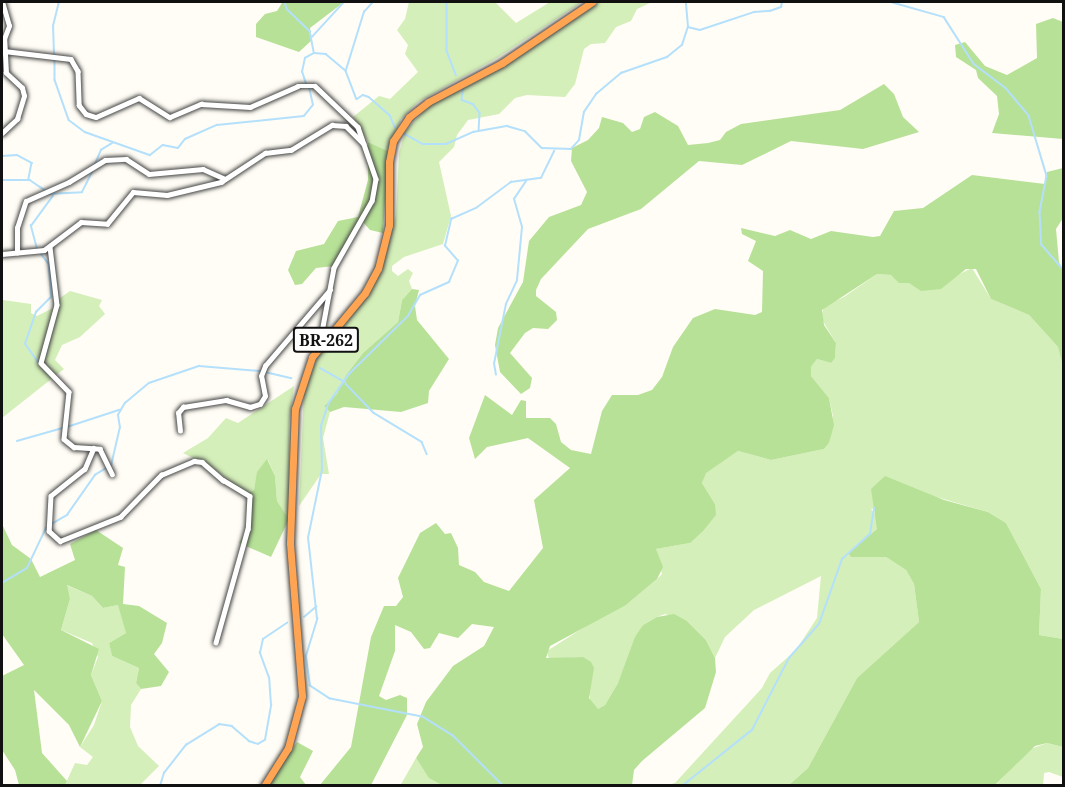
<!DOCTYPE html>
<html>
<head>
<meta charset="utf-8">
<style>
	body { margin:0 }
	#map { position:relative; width:1065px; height:787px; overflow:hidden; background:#fffdf5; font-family:"Noto Serif",serif }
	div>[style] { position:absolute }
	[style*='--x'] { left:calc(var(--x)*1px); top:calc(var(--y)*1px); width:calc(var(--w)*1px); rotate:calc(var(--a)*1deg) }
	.green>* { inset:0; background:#d4efb9 }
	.forest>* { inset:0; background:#b7e197 }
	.stream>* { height:1.5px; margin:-0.75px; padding:0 0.75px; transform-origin:0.75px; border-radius:0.75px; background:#b4e0fc }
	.roads { filter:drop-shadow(0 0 2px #444) drop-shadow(0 0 2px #444) }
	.minor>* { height:4.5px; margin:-2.25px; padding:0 2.25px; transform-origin:2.25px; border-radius:2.25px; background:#fff }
	.highway>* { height:7px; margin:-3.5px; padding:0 3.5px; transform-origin:3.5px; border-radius:3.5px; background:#ffa453 }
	span { translate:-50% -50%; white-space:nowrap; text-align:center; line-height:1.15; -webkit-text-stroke:6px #fff; paint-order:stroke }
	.shield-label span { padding:2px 4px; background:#fff; border:2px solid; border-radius:4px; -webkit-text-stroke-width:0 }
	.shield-label { font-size:16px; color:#111; font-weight:700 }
	.frame { position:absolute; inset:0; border:3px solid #111; pointer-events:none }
</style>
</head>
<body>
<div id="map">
	<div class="green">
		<div style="clip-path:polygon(409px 2px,495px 2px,516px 23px,550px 2px,582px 2px,497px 58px,418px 102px,401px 119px,388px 151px,368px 142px,353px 117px,379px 96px,390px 99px,418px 72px,405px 54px,408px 45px,397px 30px,405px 19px)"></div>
		<div style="clip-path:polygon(599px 2px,652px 2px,637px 9px,631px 21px,616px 27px,605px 43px,591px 44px,584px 49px,575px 84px,565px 97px,527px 95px,515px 98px,499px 114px,468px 120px,457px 135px,454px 147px,439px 162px,451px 216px,443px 244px,404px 257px,392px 266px,392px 271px,398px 276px,408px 269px,413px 273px,409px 281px,412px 289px,402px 300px,398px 322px,363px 353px,346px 375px,338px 394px,324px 406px,330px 412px,323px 438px,329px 474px,321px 474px,299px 506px,304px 391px,318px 356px,370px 290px,386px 254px,396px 215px,399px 153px,405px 132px,427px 107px,502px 67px)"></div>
		<div style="clip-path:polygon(972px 268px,991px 299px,1029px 315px,1058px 347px,1064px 366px,1063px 639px,1039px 635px,1041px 589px,1006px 523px,988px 512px,933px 496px,871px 509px,877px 517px,877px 529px,848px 553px,851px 557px,886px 557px,906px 570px,914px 584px,919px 622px,857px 678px,808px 768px,789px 785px,668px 785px,675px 783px,762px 688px,770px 673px,796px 650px,817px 618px,821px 576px,754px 610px,725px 637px,715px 658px,706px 640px,687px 621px,665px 614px,657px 617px,643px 625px,618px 683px,605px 705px,598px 709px,591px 705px,583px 657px,549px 659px,547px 651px,616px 607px,626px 605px,657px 579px,662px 574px,656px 549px,690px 543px,715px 504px,702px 483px,705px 473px,738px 451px,771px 460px,824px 449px,829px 443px,833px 416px,829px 398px,811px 376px,811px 367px,817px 359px,831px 363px,835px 357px,836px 343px,821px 318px,824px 306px,844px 297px,877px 274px,891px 275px,927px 290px)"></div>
		<div style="clip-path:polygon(70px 291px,102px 300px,99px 306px,105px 314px,80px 337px,62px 345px,55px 360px,64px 369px,2px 418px,3px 300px,31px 304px,31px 313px,37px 316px,59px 305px,60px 298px)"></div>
		<div style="clip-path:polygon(294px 386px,289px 424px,289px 519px,277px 501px,275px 476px,268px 460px,258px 472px,254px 490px,246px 494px,213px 468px,183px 453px,208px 438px,226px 418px,238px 423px)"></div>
		<div style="clip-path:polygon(66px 585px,92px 596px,103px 608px,118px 605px,124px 617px,126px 633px,109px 643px,112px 656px,139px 668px,136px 683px,141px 689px,131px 705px,130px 727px,138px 746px,159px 766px,140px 785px,65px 785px,75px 763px,87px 765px,93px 757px,80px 747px,94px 725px,102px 701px,91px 675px,98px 657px,92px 643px,61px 630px,70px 599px)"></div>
		<div style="clip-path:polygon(1047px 743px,1063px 747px,1063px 777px,1049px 772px,1044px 773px,1043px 785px,995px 786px,1028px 750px)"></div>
		<div style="clip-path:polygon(416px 758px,424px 770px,444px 785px,400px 786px)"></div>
	</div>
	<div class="forest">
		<div style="clip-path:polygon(344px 2px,310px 28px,312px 40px,299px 52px,256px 37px,256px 24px,265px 14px,277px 11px,282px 3px)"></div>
		<div style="clip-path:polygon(1053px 18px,1063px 22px,1063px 139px,992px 133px,999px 114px,997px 96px,978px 78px,976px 70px,956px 57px,955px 45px,965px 42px,985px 66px,1007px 75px,1037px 58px,1036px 24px)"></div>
		<div style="clip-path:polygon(884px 84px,894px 94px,903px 117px,919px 132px,863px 149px,791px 141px,742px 165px,699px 161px,641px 209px,588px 229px,541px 279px,536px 290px,536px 296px,556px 312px,557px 320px,548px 329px,533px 328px,525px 333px,510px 353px,532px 378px,530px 388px,521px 394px,500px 372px,495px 345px,498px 328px,523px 282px,529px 241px,549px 217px,581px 205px,587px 192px,571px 161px,572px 148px,588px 140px,599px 128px,602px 117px,623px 123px,632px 132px,640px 129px,644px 117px,655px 112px,678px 126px,688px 145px,708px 143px,720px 140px,726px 132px,741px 124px,840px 110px)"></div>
		<div style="clip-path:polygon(368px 142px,388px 151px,383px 233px,370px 230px,363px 222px,334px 266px,316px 268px,302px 284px,295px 285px,288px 270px,296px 251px,324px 244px,338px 221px,358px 217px,368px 180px)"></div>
		<div style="clip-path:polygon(1063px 168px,1063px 218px,1056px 229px,1059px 262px,1063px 270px,1063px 366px,1058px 347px,1029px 315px,991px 299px,976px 269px,966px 269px,941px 289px,921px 291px,909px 283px,899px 283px,891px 275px,877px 274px,822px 310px,824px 325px,836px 343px,835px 358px,831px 363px,817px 359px,811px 367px,811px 376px,829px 398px,834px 425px,829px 443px,824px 449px,771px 460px,738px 451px,706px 473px,702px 483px,715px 504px,716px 515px,703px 531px,690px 543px,656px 549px,663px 567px,657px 579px,626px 605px,550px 646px,546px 658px,583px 657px,591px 662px,594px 668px,589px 698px,598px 709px,605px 705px,618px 683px,635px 637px,643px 625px,657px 617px,674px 614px,687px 621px,706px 640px,715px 658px,716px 672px,705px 708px,642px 761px,634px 770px,632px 785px,444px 786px,429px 778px,416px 758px,423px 747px,417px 724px,426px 702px,453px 666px,484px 646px,494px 627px,472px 624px,458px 638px,439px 633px,430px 648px,424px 649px,411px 632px,395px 625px,395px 651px,379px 696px,386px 700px,400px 695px,407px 698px,407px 715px,371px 785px,320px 785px,351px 747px,371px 637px,384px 606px,396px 606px,403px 597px,398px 578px,420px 533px,436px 523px,445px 534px,451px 533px,458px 548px,459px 565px,475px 572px,484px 582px,509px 591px,543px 548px,534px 500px,570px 468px,528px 438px,487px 447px,475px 459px,469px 438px,485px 395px,512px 415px,521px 400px,526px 401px,526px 418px,550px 418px,556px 424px,561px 442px,571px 450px,591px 454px,602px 411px,612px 395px,638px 395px,652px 390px,662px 377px,673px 347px,693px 318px,715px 309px,755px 315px,762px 312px,763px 271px,748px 261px,756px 241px,742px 234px,741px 228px,775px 236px,790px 230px,811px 239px,831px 231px,873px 237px,880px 236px,894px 211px,923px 208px,972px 175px,1045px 184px,1047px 172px)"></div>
		<div style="clip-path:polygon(412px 289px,419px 290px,415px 306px,417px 320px,449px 359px,429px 391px,428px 403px,401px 412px,344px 407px,330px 412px,324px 406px,337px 394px,346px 375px,363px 353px,398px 322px,402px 300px)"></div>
		<div style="clip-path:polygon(267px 459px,275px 476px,277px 501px,289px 519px,271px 557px,239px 543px,246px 531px,250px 499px,246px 494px,254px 490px,257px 472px)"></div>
		<div style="clip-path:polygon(885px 476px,944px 500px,988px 512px,1006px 523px,1041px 589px,1039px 635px,1063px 639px,1063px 747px,1047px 743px,1035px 746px,995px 785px,789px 785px,808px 768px,857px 678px,919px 622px,914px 584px,906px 570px,886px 557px,851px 557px,848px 553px,877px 529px,871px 489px)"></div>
		<div style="clip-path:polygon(2px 524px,12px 545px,31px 559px,40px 577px,75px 560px,70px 544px,96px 530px,123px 548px,118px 565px,125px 567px,123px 604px,139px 606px,167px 623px,162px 643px,154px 654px,169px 672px,161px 686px,141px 689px,136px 683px,139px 668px,112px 656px,109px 643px,126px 633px,118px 605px,103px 608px,92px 596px,67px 585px,70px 599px,61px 630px,99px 649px,91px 675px,102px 701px,80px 747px,69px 725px,34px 690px,42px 753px,67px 781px,65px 785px,19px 785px,15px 770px,2px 750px,2px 676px,24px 665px,2px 634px)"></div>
		<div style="clip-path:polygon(297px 742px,313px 751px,300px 777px,306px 785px,269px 785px)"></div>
	</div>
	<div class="stream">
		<div style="--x:285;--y:2;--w:7;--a:74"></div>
		<div style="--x:287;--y:9;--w:32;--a:44"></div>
		<div style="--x:310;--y:31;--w:21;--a:79"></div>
		<div style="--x:447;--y:2;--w:49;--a:90"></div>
		<div style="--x:447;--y:51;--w:26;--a:69"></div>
		<div style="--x:891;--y:2;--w:55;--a:15.8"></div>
		<div style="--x:944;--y:17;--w:56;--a:57.4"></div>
		<div style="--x:974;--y:64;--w:39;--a:37"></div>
		<div style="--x:1005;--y:87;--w:38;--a:50"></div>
		<div style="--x:1029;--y:116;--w:63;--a:73.3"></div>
		<div style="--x:1047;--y:176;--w:37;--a:101"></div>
		<div style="--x:1040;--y:212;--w:33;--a:87"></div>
		<div style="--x:1042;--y:245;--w:33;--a:49"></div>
		<div style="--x:688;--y:27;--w:12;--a:14"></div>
		<div style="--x:700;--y:30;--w:57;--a:-18.4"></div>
		<div style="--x:754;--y:12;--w:16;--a:-4"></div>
		<div style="--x:770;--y:11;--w:12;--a:-20"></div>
		<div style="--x:781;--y:7;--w:5;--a:-79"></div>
		<div style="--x:312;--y:37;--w:47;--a:-47.6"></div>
		<div style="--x:54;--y:54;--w:28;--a:-92"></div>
		<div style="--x:53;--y:26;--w:25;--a:-76"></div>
		<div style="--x:55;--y:59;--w:21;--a:90"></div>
		<div style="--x:55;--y:80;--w:42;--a:70.7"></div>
		<div style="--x:69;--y:120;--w:20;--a:37"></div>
		<div style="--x:85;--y:132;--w:69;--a:19.5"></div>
		<div style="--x:150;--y:155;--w:16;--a:-38"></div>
		<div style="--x:163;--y:145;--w:15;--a:11"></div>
		<div style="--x:178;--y:148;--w:11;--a:-52"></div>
		<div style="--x:185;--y:139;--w:35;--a:-24"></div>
		<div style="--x:217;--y:125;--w:87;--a:-5.9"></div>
		<div style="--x:304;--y:116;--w:14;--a:-51"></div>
		<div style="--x:313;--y:105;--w:17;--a:-103"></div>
		<div style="--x:346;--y:70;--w:61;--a:-72.8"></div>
		<div style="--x:364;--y:12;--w:13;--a:-48"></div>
		<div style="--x:306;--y:84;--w:13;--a:-108"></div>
		<div style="--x:302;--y:72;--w:14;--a:-78"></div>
		<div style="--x:305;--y:58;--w:10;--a:-29"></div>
		<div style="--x:314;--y:53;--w:12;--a:5"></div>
		<div style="--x:326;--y:54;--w:26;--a:40"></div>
		<div style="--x:346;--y:71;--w:30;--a:69"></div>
		<div style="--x:357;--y:99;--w:7;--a:-34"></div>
		<div style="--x:363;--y:95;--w:6;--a:18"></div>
		<div style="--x:369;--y:97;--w:28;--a:41"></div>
		<div style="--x:390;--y:115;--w:13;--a:67"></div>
		<div style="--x:464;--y:87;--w:13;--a:99"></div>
		<div style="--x:462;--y:100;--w:12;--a:20"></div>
		<div style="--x:473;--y:104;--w:11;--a:52"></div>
		<div style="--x:480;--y:113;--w:17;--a:93"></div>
		<div style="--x:403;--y:133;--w:23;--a:29"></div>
		<div style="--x:423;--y:144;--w:23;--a:0"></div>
		<div style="--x:446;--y:144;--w:30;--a:-24"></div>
		<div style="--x:473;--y:132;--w:35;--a:-10"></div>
		<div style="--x:507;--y:126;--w:19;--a:16"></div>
		<div style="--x:525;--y:131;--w:24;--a:45"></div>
		<div style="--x:542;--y:148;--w:29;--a:2"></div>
		<div style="--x:571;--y:149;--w:12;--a:-48"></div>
		<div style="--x:579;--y:140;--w:28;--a:-80"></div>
		<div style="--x:584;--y:112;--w:22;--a:-56"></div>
		<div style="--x:596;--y:94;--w:33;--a:-40"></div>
		<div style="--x:621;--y:73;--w:49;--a:-19.2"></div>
		<div style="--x:667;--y:57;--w:19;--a:-39"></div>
		<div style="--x:682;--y:45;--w:19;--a:-72"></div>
		<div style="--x:688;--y:27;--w:25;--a:-95"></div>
		<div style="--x:2;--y:156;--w:15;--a:-4"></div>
		<div style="--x:17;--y:155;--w:17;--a:28"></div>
		<div style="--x:32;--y:163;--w:16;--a:101"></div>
		<div style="--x:95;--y:164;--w:15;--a:-67"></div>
		<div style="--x:101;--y:150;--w:13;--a:-32"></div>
		<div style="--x:2;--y:180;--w:28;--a:0"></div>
		<div style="--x:30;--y:180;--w:18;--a:34"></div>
		<div style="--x:48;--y:194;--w:34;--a:-3"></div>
		<div style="--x:82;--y:192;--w:27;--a:-63"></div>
		<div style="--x:37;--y:249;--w:24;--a:-105"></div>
		<div style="--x:31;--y:226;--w:37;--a:-54"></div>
		<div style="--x:39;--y:364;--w:24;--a:-125"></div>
		<div style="--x:25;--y:344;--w:34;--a:-71"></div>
		<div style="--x:36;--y:312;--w:21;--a:-45"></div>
		<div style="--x:51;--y:297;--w:32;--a:-94"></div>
		<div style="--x:49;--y:265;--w:15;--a:-127"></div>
		<div style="--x:320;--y:368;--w:29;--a:29"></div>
		<div style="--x:265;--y:372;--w:27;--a:13"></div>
		<div style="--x:496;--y:375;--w:11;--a:-100"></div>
		<div style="--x:494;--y:364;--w:61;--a:-78.7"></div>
		<div style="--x:506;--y:304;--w:26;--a:-65"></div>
		<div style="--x:517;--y:280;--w:53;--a:-84.6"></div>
		<div style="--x:522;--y:227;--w:29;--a:-106"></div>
		<div style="--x:514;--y:199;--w:22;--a:-56"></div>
		<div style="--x:346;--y:384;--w:40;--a:46"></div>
		<div style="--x:374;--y:413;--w:56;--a:31.1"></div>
		<div style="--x:422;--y:442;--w:13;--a:67"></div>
		<div style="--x:67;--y:427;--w:55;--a:-18.1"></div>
		<div style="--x:17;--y:441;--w:48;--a:-15.8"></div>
		<div style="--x:111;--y:466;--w:39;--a:-77"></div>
		<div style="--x:120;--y:428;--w:13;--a:-99"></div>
		<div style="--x:118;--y:415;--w:14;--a:-60"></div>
		<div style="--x:125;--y:403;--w:31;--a:-40"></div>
		<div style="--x:149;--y:383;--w:53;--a:-18.8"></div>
		<div style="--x:199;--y:366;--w:61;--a:4.7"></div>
		<div style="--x:50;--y:525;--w:20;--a:-30"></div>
		<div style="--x:67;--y:515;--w:49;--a:-55"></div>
		<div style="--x:95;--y:475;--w:13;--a:-32"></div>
		<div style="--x:2;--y:583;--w:29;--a:-31"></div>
		<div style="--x:27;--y:568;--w:44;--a:-64.6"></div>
		<div style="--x:304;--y:617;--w:16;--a:-40"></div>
		<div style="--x:160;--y:786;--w:14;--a:-73"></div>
		<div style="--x:164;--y:773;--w:36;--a:-52"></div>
		<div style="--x:186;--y:745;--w:39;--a:-32"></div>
		<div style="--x:219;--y:724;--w:13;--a:9"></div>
		<div style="--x:232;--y:726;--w:23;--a:41"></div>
		<div style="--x:249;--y:741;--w:9;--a:18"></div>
		<div style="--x:258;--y:744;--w:8;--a:-30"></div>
		<div style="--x:265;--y:740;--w:36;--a:-80"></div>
		<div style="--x:271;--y:705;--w:27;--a:-94"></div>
		<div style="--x:269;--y:678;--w:27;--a:-110"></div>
		<div style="--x:260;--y:653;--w:14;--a:-78"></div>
		<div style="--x:263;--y:639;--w:29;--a:-34"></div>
		<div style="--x:503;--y:786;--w:71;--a:-135"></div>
		<div style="--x:453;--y:736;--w:36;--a:-148"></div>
		<div style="--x:422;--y:717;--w:94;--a:-168.9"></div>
		<div style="--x:330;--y:699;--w:24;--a:-147"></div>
		<div style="--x:310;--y:686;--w:30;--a:-98"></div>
		<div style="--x:306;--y:656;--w:39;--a:-73"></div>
		<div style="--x:317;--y:619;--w:81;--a:-96.3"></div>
		<div style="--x:308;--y:538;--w:69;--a:-78.4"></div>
		<div style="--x:322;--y:470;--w:44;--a:-91.3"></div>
		<div style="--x:321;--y:426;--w:23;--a:-72"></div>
		<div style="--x:328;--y:404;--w:37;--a:-55"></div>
		<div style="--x:349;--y:374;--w:83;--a:-44.5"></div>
		<div style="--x:408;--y:316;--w:24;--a:-60"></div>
		<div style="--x:420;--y:295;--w:32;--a:-24"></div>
		<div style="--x:449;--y:282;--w:23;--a:-67"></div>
		<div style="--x:458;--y:261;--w:20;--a:-131"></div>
		<div style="--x:445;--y:246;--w:28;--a:-77"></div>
		<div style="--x:451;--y:219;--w:27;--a:-24"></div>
		<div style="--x:476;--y:208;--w:44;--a:-36.6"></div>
		<div style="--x:511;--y:182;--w:30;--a:-8"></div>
		<div style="--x:541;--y:178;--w:30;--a:-64"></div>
		<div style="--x:682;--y:786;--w:90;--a:-38.7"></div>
		<div style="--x:752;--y:730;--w:81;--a:-62.8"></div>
		<div style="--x:789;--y:658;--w:45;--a:-48.6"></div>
		<div style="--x:819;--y:624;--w:69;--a:-70.5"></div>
		<div style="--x:842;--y:559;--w:38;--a:-42"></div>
		<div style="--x:870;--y:534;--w:26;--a:-81"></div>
	</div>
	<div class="roads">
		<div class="minor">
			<div style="--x:4;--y:51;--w:67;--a:6.8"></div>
			<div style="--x:71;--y:59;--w:14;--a:60"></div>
			<div style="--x:78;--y:71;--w:34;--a:88"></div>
			<div style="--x:79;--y:105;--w:11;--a:52"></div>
			<div style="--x:86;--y:114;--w:10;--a:17"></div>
			<div style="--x:96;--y:117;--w:47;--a:-23.8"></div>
			<div style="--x:139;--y:98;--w:36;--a:32"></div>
			<div style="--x:170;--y:117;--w:34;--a:-23"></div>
			<div style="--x:201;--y:104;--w:49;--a:3.5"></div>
			<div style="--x:250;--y:107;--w:52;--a:-23.6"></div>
			<div style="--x:298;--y:86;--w:17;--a:0"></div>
			<div style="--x:315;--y:86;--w:59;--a:43.6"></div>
			<div style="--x:358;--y:127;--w:55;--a:70.9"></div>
			<div style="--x:376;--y:179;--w:22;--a:100"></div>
			<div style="--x:372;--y:201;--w:77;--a:119.6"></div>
			<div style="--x:334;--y:268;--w:81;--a:100.6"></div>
			<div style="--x:2;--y:133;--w:21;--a:-43"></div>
			<div style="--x:17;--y:119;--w:24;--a:-73"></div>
			<div style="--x:24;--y:96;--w:8;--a:-104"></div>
			<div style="--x:22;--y:88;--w:22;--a:-137"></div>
			<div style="--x:6;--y:73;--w:34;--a:-93"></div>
			<div style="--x:4;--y:39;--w:14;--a:-69"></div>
			<div style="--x:9;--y:26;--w:25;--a:-106"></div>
			<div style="--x:50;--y:247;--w:58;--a:83.1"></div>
			<div style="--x:57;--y:305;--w:60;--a:105.4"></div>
			<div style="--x:41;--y:363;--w:40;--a:46"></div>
			<div style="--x:69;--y:392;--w:47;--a:96.1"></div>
			<div style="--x:64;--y:439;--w:13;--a:39"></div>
			<div style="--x:74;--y:447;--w:26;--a:4"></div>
			<div style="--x:100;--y:449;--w:28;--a:64"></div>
			<div style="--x:17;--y:253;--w:25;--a:-90"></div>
			<div style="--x:17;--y:228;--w:28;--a:-72"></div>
			<div style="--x:26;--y:201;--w:47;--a:-23.8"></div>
			<div style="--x:69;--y:182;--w:42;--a:-31.4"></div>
			<div style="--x:105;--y:160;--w:21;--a:-3"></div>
			<div style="--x:126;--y:159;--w:27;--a:33"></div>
			<div style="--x:149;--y:174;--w:54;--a:-5.3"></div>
			<div style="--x:203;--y:169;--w:24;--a:24"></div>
			<div style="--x:2;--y:254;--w:42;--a:-5.4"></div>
			<div style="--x:44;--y:250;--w:46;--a:-37.1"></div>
			<div style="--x:81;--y:222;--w:26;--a:4"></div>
			<div style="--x:107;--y:224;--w:41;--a:-50.9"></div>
			<div style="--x:133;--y:192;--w:34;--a:5"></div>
			<div style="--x:167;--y:195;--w:56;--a:-13.5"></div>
			<div style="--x:221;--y:182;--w:53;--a:-33.4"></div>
			<div style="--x:265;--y:153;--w:26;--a:-7"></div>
			<div style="--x:291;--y:150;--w:48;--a:-31.4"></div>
			<div style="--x:332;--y:125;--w:14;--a:4"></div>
			<div style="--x:346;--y:126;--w:25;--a:45"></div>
			<div style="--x:180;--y:431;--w:18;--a:-96"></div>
			<div style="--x:178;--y:413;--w:8;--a:-50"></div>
			<div style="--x:183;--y:407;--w:44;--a:-9.2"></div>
			<div style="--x:226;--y:400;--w:25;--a:16"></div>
			<div style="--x:250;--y:407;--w:10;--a:-17"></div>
			<div style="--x:260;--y:404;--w:9;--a:-58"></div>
			<div style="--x:265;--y:396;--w:20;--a:-101"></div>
			<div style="--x:261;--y:376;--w:11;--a:-68"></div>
			<div style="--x:265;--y:366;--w:100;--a:-49.5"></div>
			<div style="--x:94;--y:448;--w:23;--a:113"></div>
			<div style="--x:85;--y:469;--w:43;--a:141.5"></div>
			<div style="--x:51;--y:496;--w:35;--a:93"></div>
			<div style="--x:49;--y:531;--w:15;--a:42"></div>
			<div style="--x:60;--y:541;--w:65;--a:-21.8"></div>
			<div style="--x:120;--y:517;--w:59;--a:-45.7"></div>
			<div style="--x:161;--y:475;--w:36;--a:-23"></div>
			<div style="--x:194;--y:461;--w:8;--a:7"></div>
			<div style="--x:202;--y:462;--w:28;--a:41"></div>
			<div style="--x:223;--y:480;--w:31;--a:31"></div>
			<div style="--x:250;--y:496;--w:33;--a:93"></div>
			<div style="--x:248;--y:529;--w:118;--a:105.7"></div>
		</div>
		<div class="highway">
			<div style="--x:264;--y:786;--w:45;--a:-57.7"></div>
			<div style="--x:288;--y:748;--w:54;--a:-74.9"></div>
			<div style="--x:302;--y:696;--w:153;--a:-94.5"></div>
			<div style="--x:290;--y:543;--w:134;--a:-87.9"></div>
			<div style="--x:295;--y:409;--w:55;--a:-71.9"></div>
			<div style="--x:312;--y:357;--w:83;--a:-50.4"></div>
			<div style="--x:365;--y:293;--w:27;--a:-62"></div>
			<div style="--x:378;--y:269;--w:45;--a:-76"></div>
			<div style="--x:389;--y:225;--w:63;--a:-90"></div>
			<div style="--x:389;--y:162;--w:21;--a:-79"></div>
			<div style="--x:393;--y:141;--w:29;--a:-56"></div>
			<div style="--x:409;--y:117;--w:24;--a:-38"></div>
			<div style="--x:428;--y:102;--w:84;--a:-27.8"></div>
			<div style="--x:502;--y:63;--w:109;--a:-34.1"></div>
		</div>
	</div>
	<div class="shield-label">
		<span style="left:326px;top:340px">BR-262</span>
	</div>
	<div class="frame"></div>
</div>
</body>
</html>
